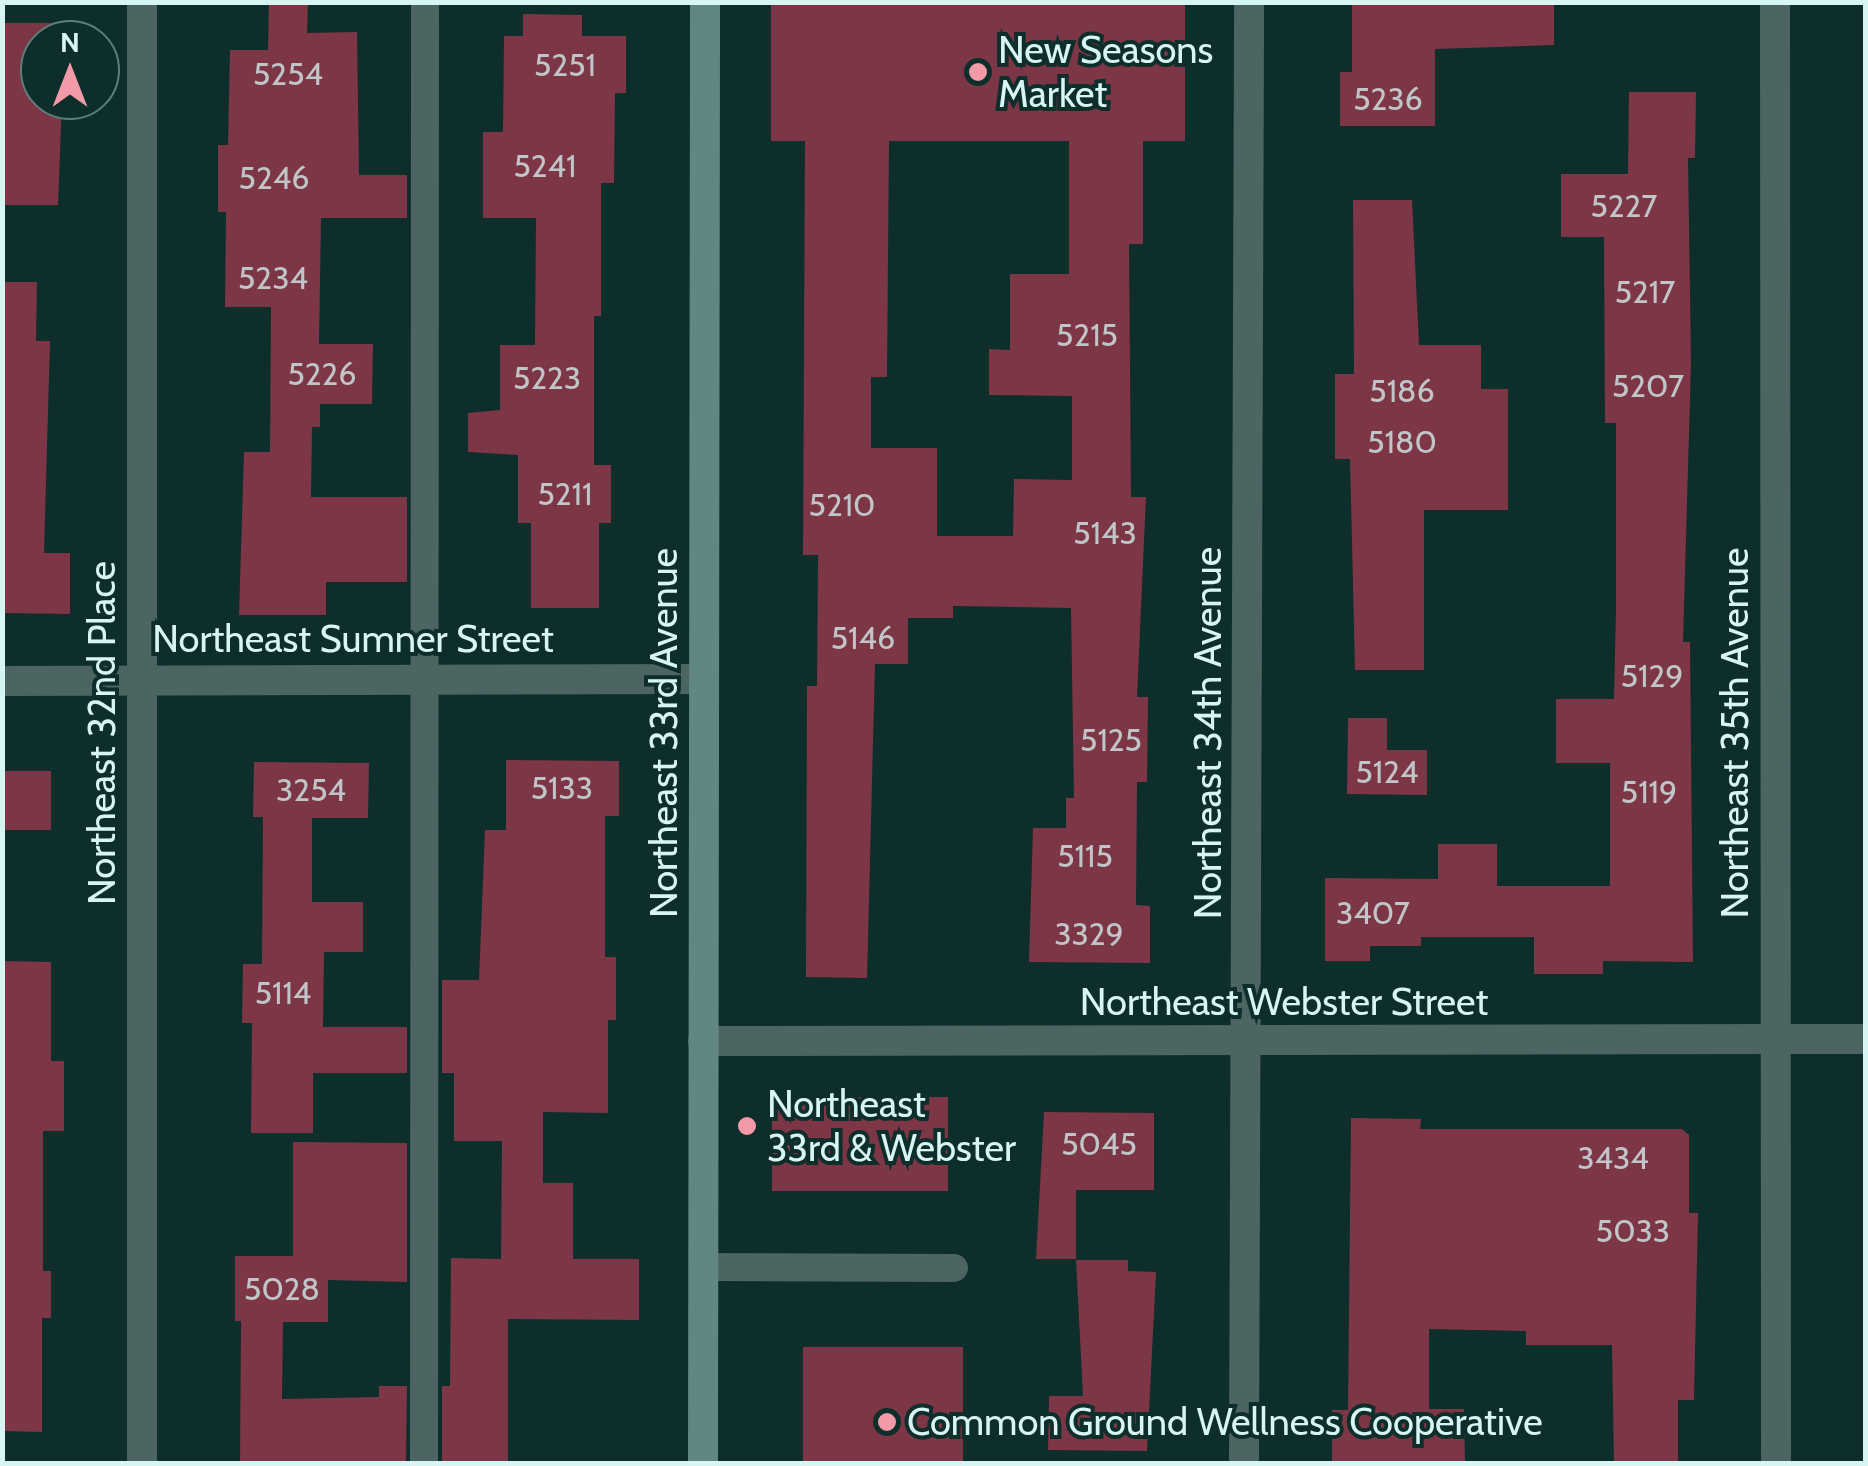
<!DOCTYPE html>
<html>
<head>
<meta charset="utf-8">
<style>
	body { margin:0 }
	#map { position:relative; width:1868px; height:1466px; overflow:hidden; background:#0d2e2b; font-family:Cabin,sans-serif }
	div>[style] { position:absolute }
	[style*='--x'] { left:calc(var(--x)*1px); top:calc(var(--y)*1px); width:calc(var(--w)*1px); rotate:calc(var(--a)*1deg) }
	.building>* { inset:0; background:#7d3646; transform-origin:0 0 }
	.lane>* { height:28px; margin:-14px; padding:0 14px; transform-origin:14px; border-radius:14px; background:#4d6562 }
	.street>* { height:30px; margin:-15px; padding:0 15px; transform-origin:15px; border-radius:15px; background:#4d6562 }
	.secondary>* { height:30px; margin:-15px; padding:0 15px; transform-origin:15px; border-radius:15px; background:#608783 }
	.dots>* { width:28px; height:28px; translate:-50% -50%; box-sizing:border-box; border:5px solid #0d2e2b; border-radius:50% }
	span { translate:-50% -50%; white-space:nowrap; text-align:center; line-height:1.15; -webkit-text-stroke:8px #0d2e2b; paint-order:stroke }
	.number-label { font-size:32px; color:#c0c5c7 }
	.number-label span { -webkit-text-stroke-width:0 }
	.poi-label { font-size:38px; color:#d7f5f2 }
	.left { translate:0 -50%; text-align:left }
	.street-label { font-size:38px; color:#d7f5f2 }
	.frame { position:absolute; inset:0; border:5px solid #d7f5f2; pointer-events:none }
	.north { position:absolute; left:20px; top:20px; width:100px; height:100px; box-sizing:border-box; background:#0d2e2b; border:2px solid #5e7e7b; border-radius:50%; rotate:0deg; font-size:28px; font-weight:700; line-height:40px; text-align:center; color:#d7f5f2 }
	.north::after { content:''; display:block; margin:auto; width:35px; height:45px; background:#f39aa9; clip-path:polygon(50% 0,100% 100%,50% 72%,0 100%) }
</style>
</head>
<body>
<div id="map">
	<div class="building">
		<div style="clip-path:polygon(269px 2px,308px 2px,307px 33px,357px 32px,359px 175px,407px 175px,407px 218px,321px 218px,319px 344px,373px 344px,372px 404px,320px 404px,320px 427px,312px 427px,311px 497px,407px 497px,407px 582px,326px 582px,326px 615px,239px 615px,244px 452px,270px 452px,271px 307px,225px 307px,226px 212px,218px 212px,218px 145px,228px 145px,230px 50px,268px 50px)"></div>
		<div style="clip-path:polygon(evenodd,771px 2px,1185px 2px,1185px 141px,1143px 141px,1143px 244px,1129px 244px,1131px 497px,1146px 497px,1137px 697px,1148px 697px,1147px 782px,1137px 782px,1136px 905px,1150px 906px,1150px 963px,1029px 962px,1033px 828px,1066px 828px,1066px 798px,1074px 798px,1071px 608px,953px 606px,953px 618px,908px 618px,908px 664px,875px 664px,867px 978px,806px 977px,807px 686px,817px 686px,818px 555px,803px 555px,805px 141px,771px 141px,771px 2px,889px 141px,1069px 141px,1069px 274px,1010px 274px,1010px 350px,989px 349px,989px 395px,1072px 396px,1072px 480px,1014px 479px,1013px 536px,937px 536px,937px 448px,871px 448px,871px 377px,887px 377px,889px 141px)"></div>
		<div style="clip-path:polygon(1352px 2px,1554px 2px,1554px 45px,1435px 49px,1435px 126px,1340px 126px,1340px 72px,1352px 72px)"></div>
		<div style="clip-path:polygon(523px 14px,582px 15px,582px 36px,626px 36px,626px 93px,615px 93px,614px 183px,601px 183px,601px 316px,594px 316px,594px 465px,611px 465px,611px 523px,599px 523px,599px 608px,531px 608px,531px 523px,518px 523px,518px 455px,468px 452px,468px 413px,500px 410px,500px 345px,535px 345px,536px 218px,483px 218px,483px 132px,503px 132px,504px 36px,523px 36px)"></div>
		<div style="clip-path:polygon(2px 23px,62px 23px,62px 40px,40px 40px,40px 100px,62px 100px,58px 205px,2px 205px)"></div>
		<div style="clip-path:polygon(1629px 92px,1696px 92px,1695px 158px,1688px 158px,1691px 363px,1683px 642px,1690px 642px,1693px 962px,1603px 961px,1603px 974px,1534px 974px,1534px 937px,1421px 937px,1421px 946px,1370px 946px,1370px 961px,1325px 961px,1325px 878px,1438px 879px,1438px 844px,1497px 844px,1497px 886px,1610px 886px,1610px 763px,1556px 763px,1556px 699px,1614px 699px,1616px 607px,1616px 423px,1605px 423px,1604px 237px,1561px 237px,1561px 174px,1628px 174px)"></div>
		<div style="clip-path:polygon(1353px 200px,1412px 200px,1419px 345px,1481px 345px,1481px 389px,1508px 389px,1508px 510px,1424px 510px,1424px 670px,1355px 670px,1350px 459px,1335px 459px,1335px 374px,1354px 374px)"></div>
		<div style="clip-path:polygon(2px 282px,37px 282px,36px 341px,50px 341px,44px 553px,70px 553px,70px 614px,2px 613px)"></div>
		<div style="clip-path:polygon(1348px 718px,1387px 718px,1387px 750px,1427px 750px,1427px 795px,1347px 794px)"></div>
		<div style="clip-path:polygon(506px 760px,619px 761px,619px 816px,605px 816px,605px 957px,616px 957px,616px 1020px,608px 1020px,608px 1113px,543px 1112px,543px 1183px,573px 1183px,573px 1259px,639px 1259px,639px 1320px,508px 1319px,508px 1464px,442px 1464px,442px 1386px,450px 1386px,451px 1258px,501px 1259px,502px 1141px,454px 1141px,454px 1073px,442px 1073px,442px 980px,479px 980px,485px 830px,506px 830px)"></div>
		<div style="clip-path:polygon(254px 762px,369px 763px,368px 818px,312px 818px,312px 902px,363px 902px,363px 952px,324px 952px,323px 1027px,407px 1027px,407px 1073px,313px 1073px,313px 1133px,251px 1133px,252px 1023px,242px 1023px,243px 964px,262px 964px,263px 817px,253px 817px)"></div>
		<div style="left:2px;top:771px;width:49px;height:59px"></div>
		<div style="clip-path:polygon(2px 961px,51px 962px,51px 1061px,64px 1061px,64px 1131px,43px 1131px,43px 1271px,51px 1271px,51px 1318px,42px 1318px,42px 1432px,2px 1431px)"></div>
		<div style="left:772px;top:1097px;width:176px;height:94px"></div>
		<div style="clip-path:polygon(1044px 1112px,1154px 1113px,1154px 1190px,1076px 1190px,1076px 1259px,1036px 1259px)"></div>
		<div style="clip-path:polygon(1351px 1118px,1421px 1119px,1420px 1129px,1682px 1129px,1689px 1135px,1689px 1213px,1698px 1213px,1694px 1400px,1678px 1400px,1678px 1464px,1614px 1464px,1612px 1345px,1526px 1345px,1526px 1331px,1429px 1329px,1429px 1409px,1464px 1409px,1465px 1464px,1332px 1464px,1332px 1410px,1348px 1410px)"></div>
		<div style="clip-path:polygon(293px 1142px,407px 1143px,407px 1282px,328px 1280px,328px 1322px,283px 1322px,282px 1399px,379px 1397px,379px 1386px,407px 1386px,406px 1464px,240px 1464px,241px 1321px,235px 1321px,235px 1256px,293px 1256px)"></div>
		<div style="clip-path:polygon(1076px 1260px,1128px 1260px,1128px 1271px,1156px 1272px,1147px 1451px,1048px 1450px,1049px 1396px,1083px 1396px)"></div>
		<div style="left:803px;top:1347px;width:160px;height:117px"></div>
	</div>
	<div class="lane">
		<div style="--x:703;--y:1267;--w:251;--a:0.2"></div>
		<div style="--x:424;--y:1464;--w:1462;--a:-89.96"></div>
	</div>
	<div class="street">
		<div style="--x:142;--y:2;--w:1462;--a:90"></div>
		<div style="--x:1775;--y:2;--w:1462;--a:89.96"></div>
		<div style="--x:2;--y:681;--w:702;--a:-0.16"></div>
		<div style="--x:703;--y:1041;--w:1163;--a:-0.1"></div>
		<div style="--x:1244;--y:1464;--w:1462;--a:-89.8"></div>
	</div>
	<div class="secondary">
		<div style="--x:703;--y:1464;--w:1462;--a:-89.92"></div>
	</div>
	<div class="dots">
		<div style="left:978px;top:72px;background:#f39aa9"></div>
		<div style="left:747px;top:1126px;background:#f39aa9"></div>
		<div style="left:887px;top:1422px;background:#f39aa9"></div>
	</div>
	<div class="number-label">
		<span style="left:565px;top:65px">5251</span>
		<span style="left:288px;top:74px">5254</span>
		<span style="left:1388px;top:99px">5236</span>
		<span style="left:545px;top:166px">5241</span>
		<span style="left:274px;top:178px">5246</span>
		<span style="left:1624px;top:206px">5227</span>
		<span style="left:273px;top:278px">5234</span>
		<span style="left:1645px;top:292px">5217</span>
		<span style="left:1087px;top:335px">5215</span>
		<span style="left:322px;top:374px">5226</span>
		<span style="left:547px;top:378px">5223</span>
		<span style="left:1648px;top:386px">5207</span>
		<span style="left:1402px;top:391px">5186</span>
		<span style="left:1402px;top:442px">5180</span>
		<span style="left:565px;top:494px">5211</span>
		<span style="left:842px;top:505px">5210</span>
		<span style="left:1105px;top:533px">5143</span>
		<span style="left:863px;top:638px">5146</span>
		<span style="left:1652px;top:676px">5129</span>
		<span style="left:1111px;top:740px">5125</span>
		<span style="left:1387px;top:772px">5124</span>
		<span style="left:562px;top:788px">5133</span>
		<span style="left:311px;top:790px">3254</span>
		<span style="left:1649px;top:792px">5119</span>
		<span style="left:1085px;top:856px">5115</span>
		<span style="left:1373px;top:913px">3407</span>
		<span style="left:1089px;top:934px">3329</span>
		<span style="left:283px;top:993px">5114</span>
		<span style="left:1099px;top:1144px">5045</span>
		<span style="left:1613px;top:1158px">3434</span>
		<span style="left:1633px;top:1231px">5033</span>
		<span style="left:282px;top:1289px">5028</span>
	</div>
	<div class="poi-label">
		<span class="left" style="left:998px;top:72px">New Seasons<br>Market</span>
		<span class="left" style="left:767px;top:1126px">Northeast<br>33rd &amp; Webster</span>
		<span class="left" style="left:907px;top:1422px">Common Ground Wellness Cooperative</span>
	</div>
	<div class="street-label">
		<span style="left:353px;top:639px">Northeast Sumner Street</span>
		<span style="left:102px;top:733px;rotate:-90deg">Northeast 32nd Place</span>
		<span style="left:664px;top:733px;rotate:-90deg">Northeast 33rd Avenue</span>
		<span style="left:1208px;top:733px;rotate:-90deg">Northeast 34th Avenue</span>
		<span style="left:1735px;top:733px;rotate:-90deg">Northeast 35th Avenue</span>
		<span style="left:1284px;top:1002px">Northeast Webster Street</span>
	</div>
	<div class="frame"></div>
	<div class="north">N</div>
</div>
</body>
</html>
